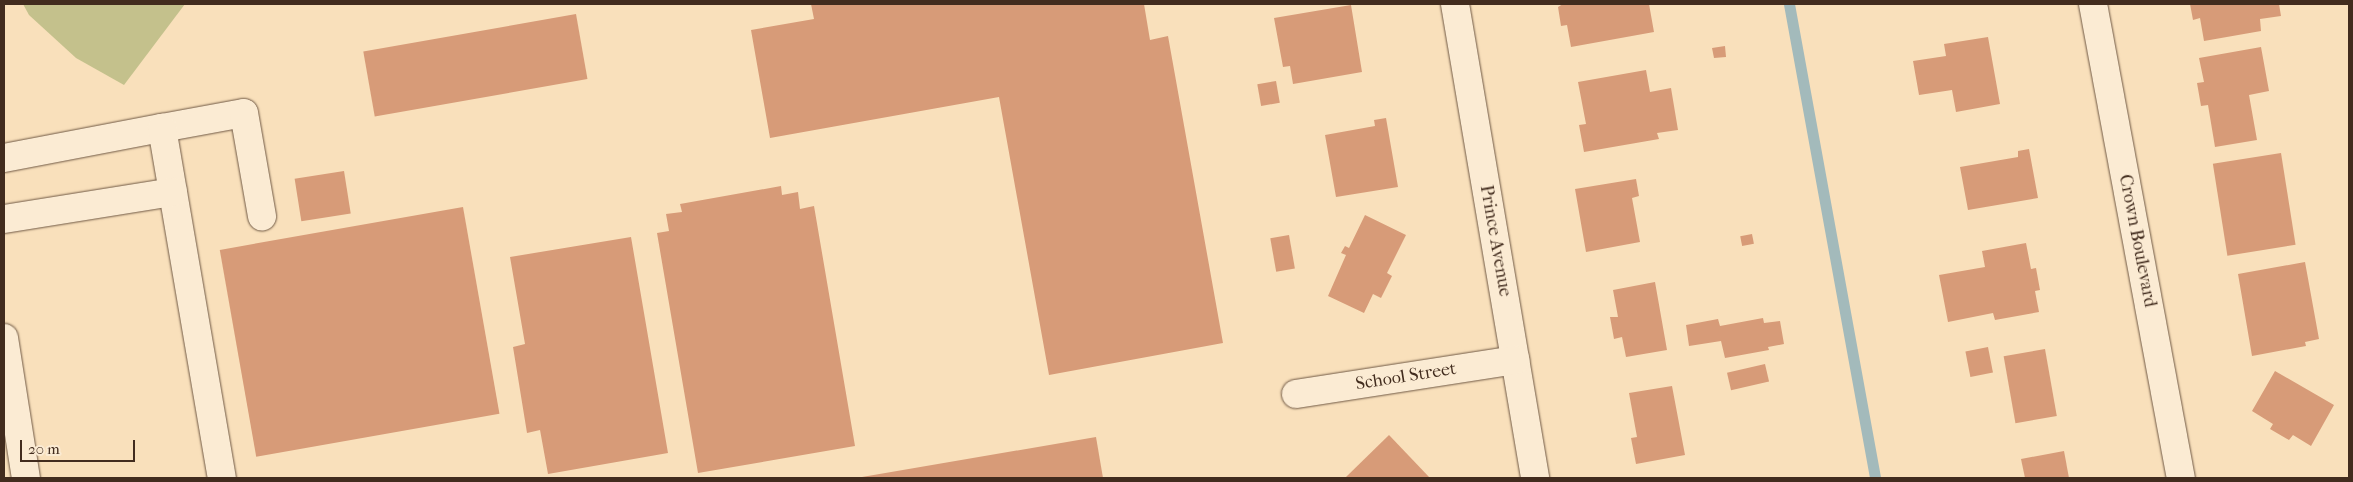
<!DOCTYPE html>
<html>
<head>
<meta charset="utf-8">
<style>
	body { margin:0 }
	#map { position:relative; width:2353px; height:482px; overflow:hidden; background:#f9e0bb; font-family:"IM FELL French Canon",serif }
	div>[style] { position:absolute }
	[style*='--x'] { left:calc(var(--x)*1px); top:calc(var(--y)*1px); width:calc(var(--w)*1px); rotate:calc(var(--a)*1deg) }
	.green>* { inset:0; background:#c4c18c }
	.stream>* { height:11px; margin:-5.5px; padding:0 5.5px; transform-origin:5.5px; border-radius:5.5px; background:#a3babb }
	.building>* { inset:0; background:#d79b78; transform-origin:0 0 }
	.roads { filter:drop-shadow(0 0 1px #705945) drop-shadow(0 0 1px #705945) }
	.minor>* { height:28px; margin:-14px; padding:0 14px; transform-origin:14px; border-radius:14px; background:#fbebd3 }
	span { translate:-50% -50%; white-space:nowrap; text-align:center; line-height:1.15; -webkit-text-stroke:4px #fbebd3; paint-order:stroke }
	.street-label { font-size:18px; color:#422c1e }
	.frame { position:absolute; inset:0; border:5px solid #422c1e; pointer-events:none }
	.scale { position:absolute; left:20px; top:440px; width:115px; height:22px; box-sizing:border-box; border:2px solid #422c1e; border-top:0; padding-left:6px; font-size:15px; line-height:18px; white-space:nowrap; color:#422c1e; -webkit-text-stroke:4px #fbebd3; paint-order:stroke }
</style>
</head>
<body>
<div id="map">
	<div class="green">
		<div style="clip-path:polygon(23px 4px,185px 4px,124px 85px,76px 58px,29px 15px)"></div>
	</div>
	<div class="stream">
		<div style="--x:1789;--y:4;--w:482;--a:79.7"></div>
	</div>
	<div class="building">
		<div style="clip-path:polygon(811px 4px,1144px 4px,1150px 40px,1168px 36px,1223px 343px,1049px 375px,999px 97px,770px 138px,751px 30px,814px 19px)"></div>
		<div style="clip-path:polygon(1563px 4px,1649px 4px,1654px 32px,1571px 47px,1567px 25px,1561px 26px,1558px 7px)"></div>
		<div style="clip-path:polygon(2190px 4px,2279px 4px,2281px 16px,2260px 19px,2261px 31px,2204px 41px,2200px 18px,2193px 20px)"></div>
		<div style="clip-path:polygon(1351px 5px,1362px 72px,1293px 84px,1290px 66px,1283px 67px,1274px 18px)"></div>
		<div style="left:576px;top:14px;width:66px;height:216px;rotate:80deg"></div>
		<div style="clip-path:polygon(1988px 37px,2000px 104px,1956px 112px,1952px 90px,1919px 95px,1913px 61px,1946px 56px,1944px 44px)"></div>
		<div style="clip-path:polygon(1725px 46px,1726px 57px,1714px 58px,1712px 48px)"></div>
		<div style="clip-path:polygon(2261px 47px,2269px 91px,2249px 95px,2257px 140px,2215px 147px,2208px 105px,2201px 106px,2197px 83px,2204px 82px,2199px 58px)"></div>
		<div style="clip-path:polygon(1646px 70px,1650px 92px,1671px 88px,1678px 130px,1657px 133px,1659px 139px,1584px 152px,1579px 125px,1586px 124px,1578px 82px)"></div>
		<div style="left:1276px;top:81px;width:22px;height:19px;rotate:80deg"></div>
		<div style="clip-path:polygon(1386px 118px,1398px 187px,1336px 197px,1325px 135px,1375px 126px,1374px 120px)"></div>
		<div style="clip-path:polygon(2029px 149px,2038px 198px,1968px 210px,1960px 167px,2018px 157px,2018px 151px)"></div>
		<div style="left:2281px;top:153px;width:93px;height:69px;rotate:81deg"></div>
		<div style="left:344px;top:171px;width:43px;height:50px;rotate:81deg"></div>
		<div style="clip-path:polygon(1636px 179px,1639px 196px,1632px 198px,1640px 242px,1586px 252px,1575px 189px)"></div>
		<div style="clip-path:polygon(781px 186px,782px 195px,798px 192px,800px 209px,814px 206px,855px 446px,698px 473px,657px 233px,669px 231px,666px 214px,682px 212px,680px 204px)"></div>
		<div style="left:463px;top:207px;width:210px;height:247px;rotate:80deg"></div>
		<div style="clip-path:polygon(1365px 215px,1406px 235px,1387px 273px,1392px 276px,1381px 298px,1373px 294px,1364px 313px,1328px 296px,1346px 255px,1341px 253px,1345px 246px,1349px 248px)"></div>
		<div style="left:1752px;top:234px;width:10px;height:12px;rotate:79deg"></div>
		<div style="left:1289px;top:235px;width:34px;height:19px;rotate:80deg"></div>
		<div style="clip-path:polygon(631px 237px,668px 453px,548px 474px,540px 430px,527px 433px,513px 347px,525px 344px,510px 257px)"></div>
		<div style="clip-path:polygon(2026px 243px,2031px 269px,2036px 268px,2040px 290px,2035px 291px,2039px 312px,1995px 320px,1993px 313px,1948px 322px,1939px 275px,1985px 267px,1982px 251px)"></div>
		<div style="clip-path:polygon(2305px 262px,2319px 339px,2305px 342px,2306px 346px,2252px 356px,2238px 274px)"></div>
		<div style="clip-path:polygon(1655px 282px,1667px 350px,1626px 357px,1622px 337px,1614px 339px,1610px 317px,1618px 317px,1613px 290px)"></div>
		<div style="clip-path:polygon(1763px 318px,1764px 323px,1780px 321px,1784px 344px,1768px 347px,1769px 350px,1725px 358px,1721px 341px,1689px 346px,1686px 325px,1718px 319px,1720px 326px)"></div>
		<div style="left:1988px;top:347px;width:26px;height:23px;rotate:79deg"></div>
		<div style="left:2045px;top:349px;width:68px;height:42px;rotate:80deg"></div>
		<div style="left:1765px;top:364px;width:18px;height:39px;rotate:77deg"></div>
		<div style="clip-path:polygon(2275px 371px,2334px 405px,2311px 446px,2293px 435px,2289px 440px,2270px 429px,2273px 424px,2252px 411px)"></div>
		<div style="clip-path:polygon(1672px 386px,1685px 455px,1636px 464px,1631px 438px,1637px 437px,1629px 393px)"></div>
		<div style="clip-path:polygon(1389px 435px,1430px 478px,1347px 478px,1346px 477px)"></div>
		<div style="clip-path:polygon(1096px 437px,1103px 478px,862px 478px,862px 477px)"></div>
		<div style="clip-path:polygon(2064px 451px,2069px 478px,2025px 478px,2021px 459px)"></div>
	</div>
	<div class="roads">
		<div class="minor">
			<div style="--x:1455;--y:4;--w:481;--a:80.4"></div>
			<div style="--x:2093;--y:4;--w:482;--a:79.5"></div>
			<div style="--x:162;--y:128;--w:83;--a:-10.4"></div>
			<div style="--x:244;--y:113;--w:105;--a:80.1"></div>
			<div style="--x:4;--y:158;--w:161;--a:-10.8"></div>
			<div style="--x:162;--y:128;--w:355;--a:80.3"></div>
			<div style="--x:4;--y:219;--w:171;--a:-9.1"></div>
			<div style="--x:4;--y:338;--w:142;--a:81.1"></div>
			<div style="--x:1296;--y:394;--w:222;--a:-8.8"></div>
		</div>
	</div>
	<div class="street-label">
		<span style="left:1495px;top:241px;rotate:80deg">Prince Avenue</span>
		<span style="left:2137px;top:241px;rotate:79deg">Crown Boulevard</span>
		<span style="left:1406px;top:377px;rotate:-9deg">School Street</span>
	</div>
	<div class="frame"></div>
	<div class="scale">20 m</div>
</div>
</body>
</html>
